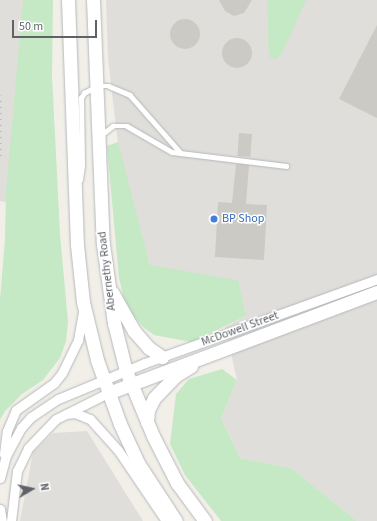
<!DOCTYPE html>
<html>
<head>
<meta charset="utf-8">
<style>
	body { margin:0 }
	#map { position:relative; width:377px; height:521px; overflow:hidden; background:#f1efe8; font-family:"Source Sans 3",sans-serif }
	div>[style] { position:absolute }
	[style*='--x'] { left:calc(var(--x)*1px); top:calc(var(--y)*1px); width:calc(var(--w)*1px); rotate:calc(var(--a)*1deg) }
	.industrial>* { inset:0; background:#e0deda }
	.green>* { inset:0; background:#c5e8c5 }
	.building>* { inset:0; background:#cccac5; transform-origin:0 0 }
	.round { border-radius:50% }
	.roads { filter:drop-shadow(0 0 1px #b5b8bc) drop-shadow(0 0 1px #b5b8bc) }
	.lane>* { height:4.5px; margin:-2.25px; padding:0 2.25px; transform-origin:2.25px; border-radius:2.25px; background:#fff }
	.street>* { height:9px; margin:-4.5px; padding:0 4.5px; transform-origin:4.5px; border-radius:4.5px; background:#fff }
	.secondary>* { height:13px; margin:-6.5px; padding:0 6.5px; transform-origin:6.5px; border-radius:6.5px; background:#fff }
	.rail>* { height:3px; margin-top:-1.5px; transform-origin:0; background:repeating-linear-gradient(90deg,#b6b7b8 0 1px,transparent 0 6px) }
	.dots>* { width:11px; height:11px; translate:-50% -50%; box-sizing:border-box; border:2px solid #fff; border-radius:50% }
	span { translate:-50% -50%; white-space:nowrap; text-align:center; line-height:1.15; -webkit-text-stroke:3px #fff; paint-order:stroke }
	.shop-label { font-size:12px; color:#366cbe }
	.left { translate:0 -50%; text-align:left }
	.street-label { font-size:12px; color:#5f6368 }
	.north { position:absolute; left:12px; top:469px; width:40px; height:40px; -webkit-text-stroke:3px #fff; paint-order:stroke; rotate:81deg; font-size:11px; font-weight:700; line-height:16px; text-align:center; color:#5f6368 }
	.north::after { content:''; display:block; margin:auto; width:14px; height:18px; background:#5f6368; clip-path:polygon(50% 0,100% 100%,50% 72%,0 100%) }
	.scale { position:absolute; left:12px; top:20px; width:85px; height:18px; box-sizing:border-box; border:2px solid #5f6368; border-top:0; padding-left:5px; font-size:12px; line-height:14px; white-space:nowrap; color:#5f6368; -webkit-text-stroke:3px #fff; paint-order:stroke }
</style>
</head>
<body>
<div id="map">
	<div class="industrial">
		<div style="clip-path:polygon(0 0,43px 0,57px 212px,0 201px)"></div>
		<div style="clip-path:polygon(106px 0,377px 0,377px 521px,357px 521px,291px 468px,240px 458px,221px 418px,237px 380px,225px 327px,246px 316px,150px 265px,119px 152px,108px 59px)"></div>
		<div style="clip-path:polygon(87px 431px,143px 521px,20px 521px,33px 452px,53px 433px)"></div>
	</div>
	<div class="green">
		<div style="clip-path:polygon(23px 0,53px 0,52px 76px,60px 234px,68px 322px,66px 341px,60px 358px,43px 380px,22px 394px,5px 411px,0 420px,0 300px,5px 239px,6px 192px)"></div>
		<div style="clip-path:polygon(267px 0,306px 0,283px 51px,277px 59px,269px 58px)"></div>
		<div style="clip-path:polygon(118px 142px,150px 265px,238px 280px,246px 316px,192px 342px,154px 335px,143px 327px,126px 307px,119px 278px,107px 146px)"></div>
		<div style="clip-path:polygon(222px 369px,237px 380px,221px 418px,240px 458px,291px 468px,357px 521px,221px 521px,185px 475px,170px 444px,176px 394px,189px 379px)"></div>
	</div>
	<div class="building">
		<div style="clip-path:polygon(219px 0,252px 0,244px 13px,234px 16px,225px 11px)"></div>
		<div class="round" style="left:170px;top:19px;width:30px;height:30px"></div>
		<div style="clip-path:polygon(377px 25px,377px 118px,339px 99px)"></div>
		<div class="round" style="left:222px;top:38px;width:30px;height:30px"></div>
		<div style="left:239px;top:133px;width:13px;height:23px;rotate:4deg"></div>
		<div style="clip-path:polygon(236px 164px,249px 165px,246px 204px,267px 205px,264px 260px,215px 257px,218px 202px,232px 203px)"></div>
	</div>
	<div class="roads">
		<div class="lane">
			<div style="--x:101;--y:135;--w:15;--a:-37"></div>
			<div style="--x:113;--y:126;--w:14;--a:0"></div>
			<div style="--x:127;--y:126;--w:52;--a:30"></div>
			<div style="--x:172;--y:152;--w:115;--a:7"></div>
			<div style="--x:80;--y:180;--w:14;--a:-82"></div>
			<div style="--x:82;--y:166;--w:68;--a:-90.8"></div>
			<div style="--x:81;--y:98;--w:6;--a:-59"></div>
			<div style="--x:84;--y:93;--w:15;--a:-28"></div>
			<div style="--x:97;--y:86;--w:12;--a:0"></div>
			<div style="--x:109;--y:86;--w:23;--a:23"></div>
			<div style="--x:130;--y:95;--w:77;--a:48.7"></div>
		</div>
		<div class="street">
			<div style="--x:66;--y:414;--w:9;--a:-6"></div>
			<div style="--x:75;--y:413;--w:16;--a:22"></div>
			<div style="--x:90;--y:419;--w:42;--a:47.9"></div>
			<div style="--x:118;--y:450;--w:86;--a:55.9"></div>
			<div style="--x:4;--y:454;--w:23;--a:-83"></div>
			<div style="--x:7;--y:431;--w:23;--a:-67"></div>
			<div style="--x:16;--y:410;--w:47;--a:-35.4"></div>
			<div style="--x:54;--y:383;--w:13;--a:-51"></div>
			<div style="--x:62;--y:373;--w:37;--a:-64"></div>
			<div style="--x:78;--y:340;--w:27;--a:-80"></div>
			<div style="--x:0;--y:478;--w:23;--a:-75"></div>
			<div style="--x:6;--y:456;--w:32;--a:-62"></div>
			<div style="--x:21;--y:428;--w:15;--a:-48"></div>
			<div style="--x:31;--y:417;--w:32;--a:-34"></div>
			<div style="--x:58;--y:399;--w:94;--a:-22.5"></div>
			<div style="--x:145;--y:363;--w:247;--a:-19.9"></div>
			<div style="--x:0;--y:509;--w:12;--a:81"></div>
			<div style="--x:11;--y:521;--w:50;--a:-83.2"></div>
			<div style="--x:17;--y:471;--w:25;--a:-64"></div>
			<div style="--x:28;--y:448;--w:40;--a:-46"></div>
			<div style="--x:56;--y:419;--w:58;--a:-26.6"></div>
		</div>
		<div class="secondary">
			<div style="--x:68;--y:0;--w:245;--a:87.9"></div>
			<div style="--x:77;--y:245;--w:57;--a:84"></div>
			<div style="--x:83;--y:302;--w:60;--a:76.4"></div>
			<div style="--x:97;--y:360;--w:68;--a:70.2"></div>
			<div style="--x:120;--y:424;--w:43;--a:65.2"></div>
			<div style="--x:138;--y:463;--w:69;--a:56.8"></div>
			<div style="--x:93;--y:0;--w:244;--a:87.7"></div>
			<div style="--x:103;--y:244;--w:80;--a:82.1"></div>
			<div style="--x:114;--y:323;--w:49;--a:76"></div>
			<div style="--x:126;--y:371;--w:70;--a:67.4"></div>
			<div style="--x:153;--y:436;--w:53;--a:62.9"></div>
			<div style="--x:177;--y:483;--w:47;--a:53.6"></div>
			<div style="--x:112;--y:292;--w:45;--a:60.6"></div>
			<div style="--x:134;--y:331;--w:23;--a:49"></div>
			<div style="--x:149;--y:348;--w:16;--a:35"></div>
			<div style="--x:108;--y:393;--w:287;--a:-20.6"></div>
			<div style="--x:147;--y:422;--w:12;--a:-85"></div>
			<div style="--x:148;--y:410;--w:13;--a:-63"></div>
			<div style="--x:154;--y:398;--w:30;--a:-46"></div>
			<div style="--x:175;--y:376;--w:19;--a:-32"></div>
		</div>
	</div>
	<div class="rail">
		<div style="--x:0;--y:95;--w:65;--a:90"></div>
	</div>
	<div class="dots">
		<div style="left:214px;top:219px;background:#3f7fe0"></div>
	</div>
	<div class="shop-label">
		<span class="left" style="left:222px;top:219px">BP Shop</span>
	</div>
	<div class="street-label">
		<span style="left:107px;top:271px;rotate:-97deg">Abernethy Road</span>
		<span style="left:240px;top:329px;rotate:-20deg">McDowell Street</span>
	</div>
	<div class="north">N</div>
	<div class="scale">50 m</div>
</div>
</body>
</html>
